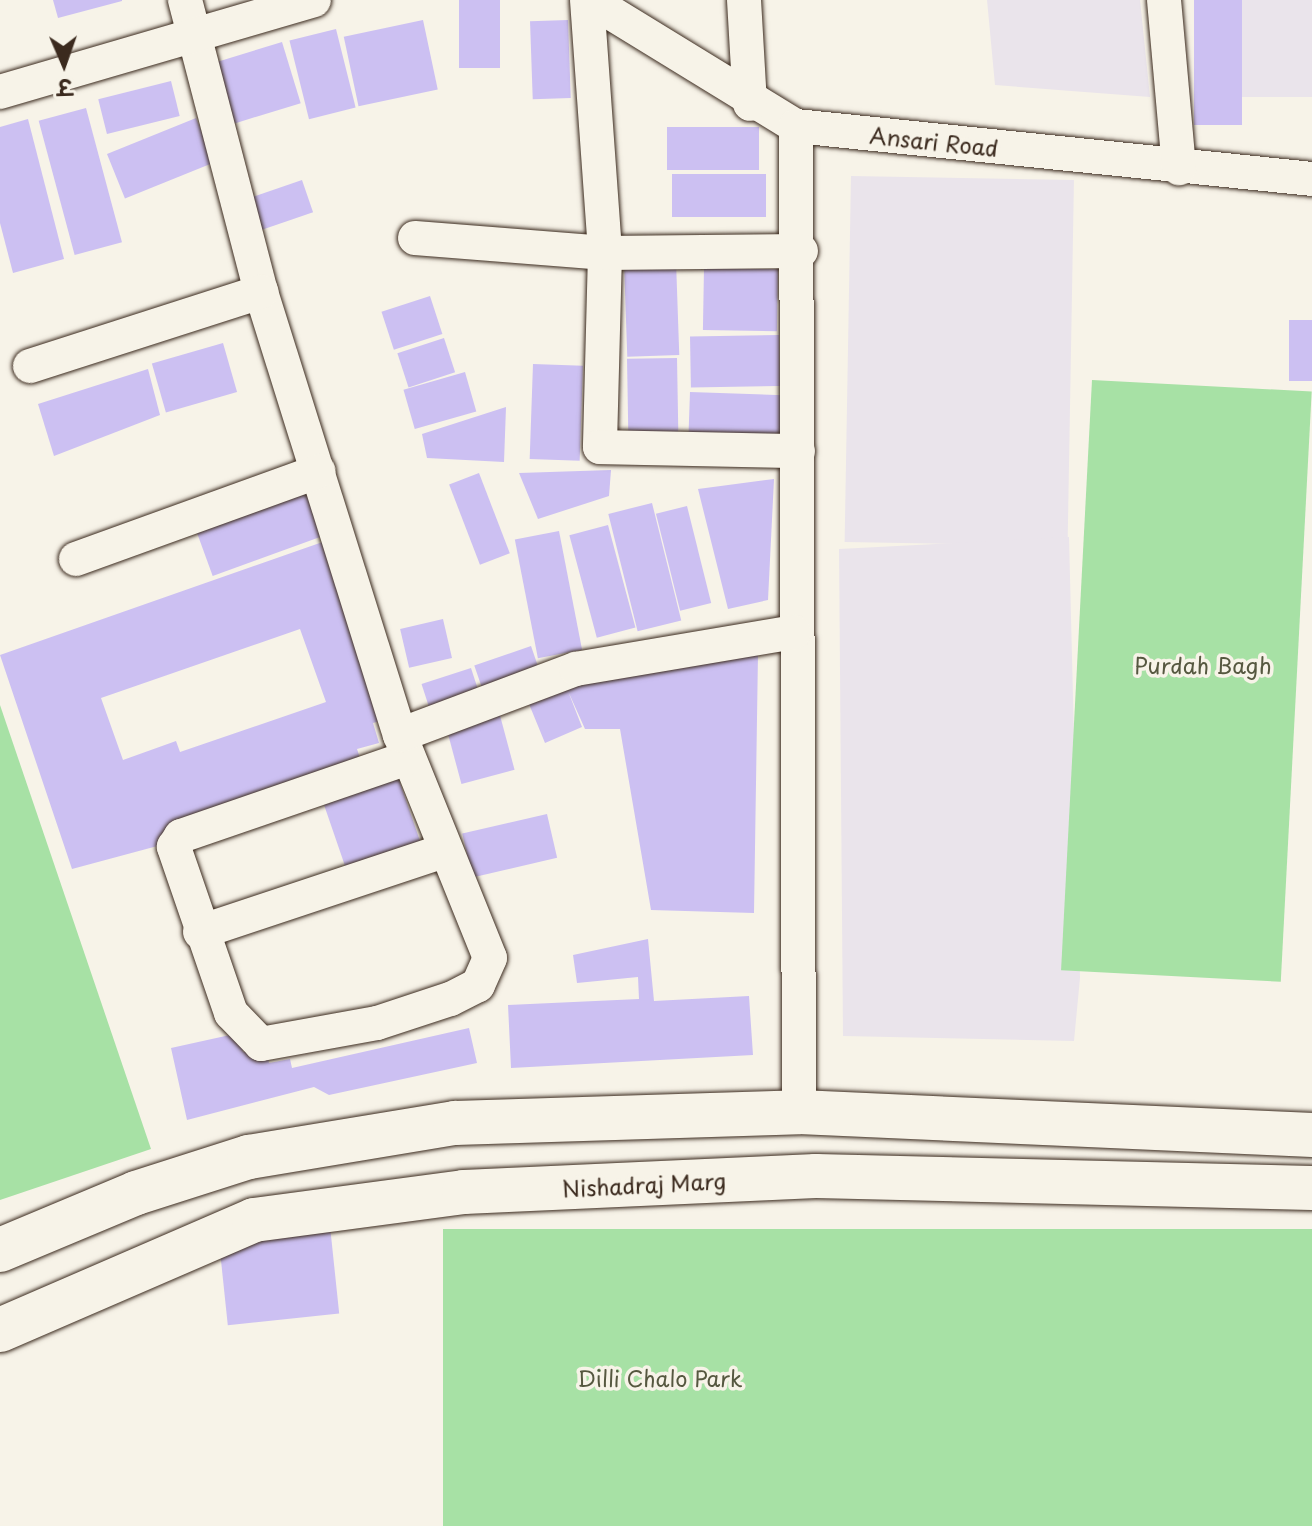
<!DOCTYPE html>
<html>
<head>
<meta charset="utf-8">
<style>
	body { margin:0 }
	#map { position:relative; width:1312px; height:1526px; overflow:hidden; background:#f7f3e8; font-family:"Playpen Sans","Playpen Sans Deva",sans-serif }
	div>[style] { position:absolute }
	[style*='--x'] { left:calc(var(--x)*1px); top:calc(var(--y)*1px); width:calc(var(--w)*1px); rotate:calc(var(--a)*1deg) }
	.built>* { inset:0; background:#eae4eb; transform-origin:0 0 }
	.green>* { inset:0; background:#a7e1a5; transform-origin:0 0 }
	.building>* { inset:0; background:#ccc0f2; transform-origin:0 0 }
	.roads { filter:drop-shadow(0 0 2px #3b2a1e) drop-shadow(0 0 2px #3b2a1e) }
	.minor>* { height:34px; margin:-17px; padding:0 17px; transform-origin:17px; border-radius:17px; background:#f7f3e8 }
	.major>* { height:44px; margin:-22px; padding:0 22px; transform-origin:22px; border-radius:22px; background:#f7f3e8 }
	span { translate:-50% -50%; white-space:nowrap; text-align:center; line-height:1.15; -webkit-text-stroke:7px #f7f3e8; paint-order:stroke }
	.street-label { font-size:22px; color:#3b2a1e }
	.park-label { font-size:22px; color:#565840 }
	.north { position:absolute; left:24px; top:24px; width:80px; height:80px; -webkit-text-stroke:6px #f7f3e8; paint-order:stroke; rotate:178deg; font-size:22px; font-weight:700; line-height:32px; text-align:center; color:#3b2a1e }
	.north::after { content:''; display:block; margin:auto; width:28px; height:36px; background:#3b2a1e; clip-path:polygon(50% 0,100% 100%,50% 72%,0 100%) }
</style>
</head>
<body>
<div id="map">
	<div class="built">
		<div style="clip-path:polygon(987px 0,1140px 0,1150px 97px,995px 85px)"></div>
		<div style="left:1195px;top:0;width:117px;height:97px"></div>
		<div style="left:851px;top:176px;width:223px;height:366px;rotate:1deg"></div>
		<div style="clip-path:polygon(1069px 537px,1080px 978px,1074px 1041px,843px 1036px,839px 549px)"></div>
	</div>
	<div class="green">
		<div style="left:1092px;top:380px;width:220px;height:591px;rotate:3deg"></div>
		<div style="clip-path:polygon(0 705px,151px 1149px,0 1200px)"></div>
		<div style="left:443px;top:1229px;width:869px;height:298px"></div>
	</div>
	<div class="building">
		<div style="clip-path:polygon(53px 0,122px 0,122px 1px,58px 18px)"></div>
		<div style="left:459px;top:0;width:41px;height:68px"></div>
		<div style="left:1194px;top:0;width:48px;height:125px"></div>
		<div style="left:423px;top:20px;width:71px;height:81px;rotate:78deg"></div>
		<div style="left:568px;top:20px;width:78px;height:38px;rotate:88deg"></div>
		<div style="left:336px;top:29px;width:81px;height:48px;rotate:76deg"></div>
		<div style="left:282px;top:42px;width:64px;height:69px;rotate:73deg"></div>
		<div style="left:171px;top:81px;width:36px;height:75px;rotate:76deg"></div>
		<div style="left:86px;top:108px;width:139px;height:49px;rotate:75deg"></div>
		<div style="left:196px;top:118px;width:48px;height:96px;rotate:68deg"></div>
		<div style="clip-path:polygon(28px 119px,64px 259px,13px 273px,0 223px,0 127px)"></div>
		<div style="left:759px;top:127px;width:43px;height:92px;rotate:90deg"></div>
		<div style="left:766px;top:174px;width:43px;height:94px;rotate:90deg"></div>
		<div style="left:302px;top:180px;width:34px;height:57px;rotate:71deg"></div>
		<div style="left:676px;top:261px;width:94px;height:52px;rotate:88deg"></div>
		<div style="left:704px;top:268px;width:74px;height:62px;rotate:1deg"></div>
		<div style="left:430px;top:296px;width:40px;height:51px;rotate:72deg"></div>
		<div style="left:1289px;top:320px;width:23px;height:61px"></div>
		<div style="left:779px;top:335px;width:51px;height:89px;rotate:89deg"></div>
		<div style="left:444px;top:338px;width:36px;height:49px;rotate:72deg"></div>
		<div style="left:223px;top:343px;width:51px;height:74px;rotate:74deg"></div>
		<div style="left:677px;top:358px;width:86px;height:50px;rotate:89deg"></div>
		<div style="left:533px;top:364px;width:50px;height:95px;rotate:2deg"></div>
		<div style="clip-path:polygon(148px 369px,160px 415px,54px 456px,38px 404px)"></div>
		<div style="left:465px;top:372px;width:41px;height:64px;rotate:74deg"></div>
		<div style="left:690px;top:392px;width:93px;height:51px;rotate:2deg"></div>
		<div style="clip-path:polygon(506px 407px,504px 462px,427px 458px,422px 434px)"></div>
		<div style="clip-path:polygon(611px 470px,609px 496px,538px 519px,519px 473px)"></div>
		<div style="left:479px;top:473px;width:86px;height:32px;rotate:69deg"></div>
		<div style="clip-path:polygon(774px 479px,768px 600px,728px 609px,698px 489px)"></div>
		<div style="left:314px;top:486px;width:50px;height:126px;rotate:70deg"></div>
		<div style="left:652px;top:503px;width:121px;height:45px;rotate:76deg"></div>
		<div style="left:687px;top:506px;width:100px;height:32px;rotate:76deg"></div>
		<div style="left:608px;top:525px;width:106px;height:40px;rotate:75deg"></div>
		<div style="left:559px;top:531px;width:121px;height:45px;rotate:79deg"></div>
		<div style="clip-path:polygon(evenodd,334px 538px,387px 719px,373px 723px,379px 743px,357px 749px,363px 767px,176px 841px,72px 869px,0 655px,334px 538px,300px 629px,326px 702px,180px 752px,176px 741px,123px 760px,101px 698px,300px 629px)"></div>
		<div style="left:443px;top:619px;width:40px;height:44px;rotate:77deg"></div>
		<div style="left:531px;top:646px;width:31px;height:60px;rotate:71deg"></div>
		<div style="clip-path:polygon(758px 654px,754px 913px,651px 910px,620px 729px,585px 729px,568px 691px,582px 727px,545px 743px,529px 704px,563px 680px)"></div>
		<div style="left:471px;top:668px;width:32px;height:52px;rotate:72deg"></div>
		<div style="left:498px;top:708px;width:64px;height:55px;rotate:75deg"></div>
		<div style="left:398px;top:777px;width:75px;height:79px;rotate:71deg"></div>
		<div style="left:547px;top:814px;width:45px;height:87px;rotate:77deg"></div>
		<div style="clip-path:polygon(648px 939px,654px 1001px,749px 996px,753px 1055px,511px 1068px,508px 1005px,639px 999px,638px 977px,577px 983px,573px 955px)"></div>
		<div style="clip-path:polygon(469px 1028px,477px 1063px,329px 1095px,314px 1087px,187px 1120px,171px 1048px,239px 1033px,243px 1052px,266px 1047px,269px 1063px,290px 1059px,292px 1068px)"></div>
		<div style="left:330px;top:1226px;width:88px;height:112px;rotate:84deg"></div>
	</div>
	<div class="roads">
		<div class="minor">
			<div style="--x:185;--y:0;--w:302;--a:75.4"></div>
			<div style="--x:261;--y:292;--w:464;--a:72.6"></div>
			<div style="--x:400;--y:735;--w:240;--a:68"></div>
			<div style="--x:490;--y:958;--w:30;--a:114"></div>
			<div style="--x:478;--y:985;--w:31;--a:153"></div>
			<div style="--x:450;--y:999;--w:77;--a:161.8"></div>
			<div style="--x:377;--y:1023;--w:118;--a:169.7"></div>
			<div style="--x:261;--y:1044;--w:43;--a:-134.1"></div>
			<div style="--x:231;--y:1013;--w:176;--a:-109"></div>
			<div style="--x:174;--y:847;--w:13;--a:-58"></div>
			<div style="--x:181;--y:836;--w:240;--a:-19"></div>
			<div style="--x:587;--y:0;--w:254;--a:85.9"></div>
			<div style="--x:605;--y:253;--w:194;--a:91.5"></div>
			<div style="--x:600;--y:447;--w:198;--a:1.2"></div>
			<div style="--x:590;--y:0;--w:241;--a:31.5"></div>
			<div style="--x:796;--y:126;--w:519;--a:5.86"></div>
			<div style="--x:744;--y:0;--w:104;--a:86.7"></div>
			<div style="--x:1164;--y:0;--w:169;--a:84.9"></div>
			<div style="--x:0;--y:92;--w:327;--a:-16.3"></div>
			<div style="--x:796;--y:126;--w:986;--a:89.83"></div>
			<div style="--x:415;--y:238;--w:191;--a:4.5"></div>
			<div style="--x:605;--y:253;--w:196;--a:-0.6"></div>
			<div style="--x:30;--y:366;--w:243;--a:-17.8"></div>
			<div style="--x:76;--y:559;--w:258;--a:-19.9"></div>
			<div style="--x:400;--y:735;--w:188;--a:-20.6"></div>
			<div style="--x:576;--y:669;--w:221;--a:-9.6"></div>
			<div style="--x:200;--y:932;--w:259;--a:-18.4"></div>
		</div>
		<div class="major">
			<div style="--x:0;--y:1250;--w:147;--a:-22.7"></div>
			<div style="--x:136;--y:1193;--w:119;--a:-17.7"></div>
			<div style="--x:249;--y:1157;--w:209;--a:-9.4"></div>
			<div style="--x:455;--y:1123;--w:344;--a:-1.8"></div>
			<div style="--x:799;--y:1112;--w:514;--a:2.57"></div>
			<div style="--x:0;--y:1330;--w:277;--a:-23.4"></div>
			<div style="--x:254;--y:1220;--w:212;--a:-7.6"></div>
			<div style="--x:464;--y:1192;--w:352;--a:-2.6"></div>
			<div style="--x:816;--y:1176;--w:496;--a:1.4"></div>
		</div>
	</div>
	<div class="street-label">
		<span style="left:934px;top:141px;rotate:6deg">Ansari Road</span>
		<span style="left:644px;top:1184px;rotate:-3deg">Nishadraj Marg</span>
	</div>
	<div class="park-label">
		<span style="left:1203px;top:665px">Purdah Bagh</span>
		<span style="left:660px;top:1378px">Dilli Chalo Park</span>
	</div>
	<div class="north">उ</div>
</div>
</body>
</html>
